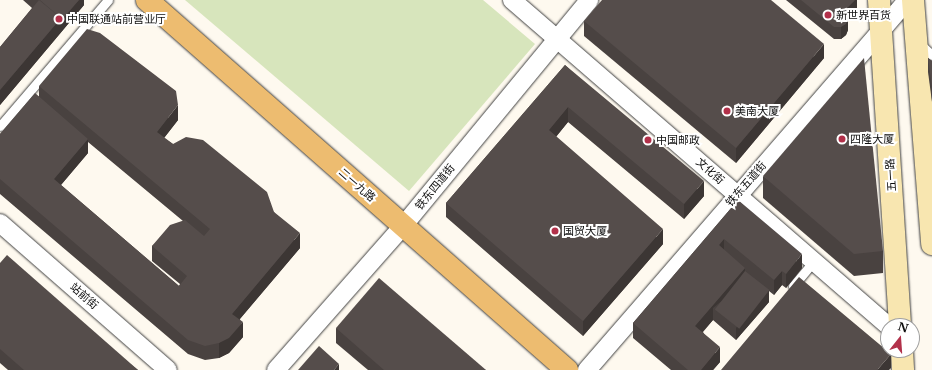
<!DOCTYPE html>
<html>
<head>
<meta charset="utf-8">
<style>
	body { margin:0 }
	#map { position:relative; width:932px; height:370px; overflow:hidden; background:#fef9ef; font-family:"Libre Baskerville","Noto Sans SC",serif }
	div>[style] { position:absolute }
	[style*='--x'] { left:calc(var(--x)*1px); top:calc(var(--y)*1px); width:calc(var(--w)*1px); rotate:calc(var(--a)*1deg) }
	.green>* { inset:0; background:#d7e5bc }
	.roads { filter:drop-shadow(0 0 1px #414141) drop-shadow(0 0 1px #414141) }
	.lane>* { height:9px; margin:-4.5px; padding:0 4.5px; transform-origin:4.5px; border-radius:4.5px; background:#fff }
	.street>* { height:18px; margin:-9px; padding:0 9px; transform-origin:9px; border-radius:9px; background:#fff }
	.secondary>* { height:22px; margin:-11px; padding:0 11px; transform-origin:11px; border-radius:11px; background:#f8e6b0 }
	.primary>* { height:22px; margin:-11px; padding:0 11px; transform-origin:11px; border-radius:11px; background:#edbc70 }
	.wall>* { inset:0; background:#494240 }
	.shaded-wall>* { inset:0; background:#3c3634 }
	.building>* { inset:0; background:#554d4b; transform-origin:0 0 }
	.dots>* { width:11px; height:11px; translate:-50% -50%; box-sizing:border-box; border:2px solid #fff; border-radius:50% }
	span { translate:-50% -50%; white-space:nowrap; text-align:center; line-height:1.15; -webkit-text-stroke:4px #fff; paint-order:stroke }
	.poi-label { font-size:11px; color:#0e0e0e }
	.left { translate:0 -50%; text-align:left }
	.street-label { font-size:11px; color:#0e0e0e }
	.north { position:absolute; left:880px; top:318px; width:40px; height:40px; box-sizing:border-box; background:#fff; border:1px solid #9f9f9f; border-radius:50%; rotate:17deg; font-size:11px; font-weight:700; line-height:16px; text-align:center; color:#0e0e0e }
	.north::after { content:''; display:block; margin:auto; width:14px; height:18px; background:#b2314a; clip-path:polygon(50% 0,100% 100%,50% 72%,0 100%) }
</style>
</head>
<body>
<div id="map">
	<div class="green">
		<div style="clip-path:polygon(185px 0,483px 0,535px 44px,409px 191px)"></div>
	</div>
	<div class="roads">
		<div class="lane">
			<div style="--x:919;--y:43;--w:18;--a:43"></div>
			<div style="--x:0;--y:126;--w:166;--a:-49.4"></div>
			<div style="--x:793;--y:286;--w:33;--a:-50"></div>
		</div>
		<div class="street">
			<div style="--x:512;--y:0;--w:498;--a:40.9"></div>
			<div style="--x:0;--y:223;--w:223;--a:41.2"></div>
			<div style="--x:276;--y:370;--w:192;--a:-48.6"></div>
			<div style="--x:403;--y:226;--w:293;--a:-50.5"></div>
			<div style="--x:587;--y:370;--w:489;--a:-49.1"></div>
		</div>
		<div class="secondary">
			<div style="--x:879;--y:0;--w:327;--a:86.3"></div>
			<div style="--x:913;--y:0;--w:245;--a:85.5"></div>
			<div style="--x:902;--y:350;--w:20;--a:87"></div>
		</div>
		<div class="primary">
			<div style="--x:147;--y:0;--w:560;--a:41.38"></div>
		</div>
	</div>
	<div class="wall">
		<div style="clip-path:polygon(23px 0,84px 0,84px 5px,0 105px,0 47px,32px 8px)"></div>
		<div style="clip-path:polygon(786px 0,857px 0,857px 10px,848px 19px,848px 30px,846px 35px,841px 39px,834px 39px)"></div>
		<div style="clip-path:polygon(584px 21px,824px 58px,736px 163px,584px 36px)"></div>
		<div style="clip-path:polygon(928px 58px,932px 61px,932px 102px,928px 72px)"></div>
		<div style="clip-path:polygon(565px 65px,704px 196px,684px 219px,568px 122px,556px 137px,663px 244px,583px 336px,446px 217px,446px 203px)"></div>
		<div style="clip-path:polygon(evenodd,39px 86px,178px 120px,164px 138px,274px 212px,300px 248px,240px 319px,243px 337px,229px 353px,219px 358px,205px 360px,188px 354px,0 194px,0 134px,39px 96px,39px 86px,88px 142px,183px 221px,152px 246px,152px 261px,180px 284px,179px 286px,61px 185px,88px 153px,88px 142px)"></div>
		<div style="clip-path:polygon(763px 176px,883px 251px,883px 273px,854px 276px,763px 198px)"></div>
		<div style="clip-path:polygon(738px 200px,802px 268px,786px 288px,782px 285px,774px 295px,769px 291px,769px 302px,736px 340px,713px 320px,703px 332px,720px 362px,713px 370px,671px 370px,633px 338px,633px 323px)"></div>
		<div style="clip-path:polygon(0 263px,138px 370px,8px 370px,0 363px)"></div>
		<div style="clip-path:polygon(336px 328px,486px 370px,368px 370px,336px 343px)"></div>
	</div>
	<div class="shaded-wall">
		<div style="clip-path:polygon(79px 0,84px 0,84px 5px,0 105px,0 90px,61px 18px)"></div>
		<div style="clip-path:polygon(855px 0,857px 0,857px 10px,848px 19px,848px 30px,846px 35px,841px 39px,841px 27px,844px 11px)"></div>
		<div style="clip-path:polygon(824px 44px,824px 58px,736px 163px,736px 148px)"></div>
		<div style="clip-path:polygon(178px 105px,178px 120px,157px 147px,157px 132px)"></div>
		<div style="clip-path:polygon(568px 107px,568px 122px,549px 145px,549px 130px)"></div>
		<div style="clip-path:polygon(88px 139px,88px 153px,54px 193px,54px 179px)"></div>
		<div style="clip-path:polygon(704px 181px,704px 196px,684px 219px,684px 204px)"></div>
		<div style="clip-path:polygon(663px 229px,663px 244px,583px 336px,583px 321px)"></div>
		<div style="clip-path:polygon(300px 233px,300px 248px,232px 328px,232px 314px)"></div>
		<div style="clip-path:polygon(724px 239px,724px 253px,719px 245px)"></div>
		<div style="clip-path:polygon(802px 254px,802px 268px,786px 288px,786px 274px)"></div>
		<div style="clip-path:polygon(745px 268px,745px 282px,713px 308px,713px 320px,695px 340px,695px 326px)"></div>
		<div style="clip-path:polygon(782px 271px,782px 285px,774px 295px,774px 280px)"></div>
		<div style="clip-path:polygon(769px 290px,769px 302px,736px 340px,736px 328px)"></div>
		<div style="clip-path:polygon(243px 322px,243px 337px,229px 353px,219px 358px,219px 343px)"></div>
		<div style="clip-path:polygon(720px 347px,720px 362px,713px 370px,701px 370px)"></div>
		<div style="clip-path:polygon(891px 354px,891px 368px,889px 370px,878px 370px,878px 369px)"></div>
		<div style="clip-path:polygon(339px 364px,339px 370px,334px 370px)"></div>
	</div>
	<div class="building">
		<div style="clip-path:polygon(39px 0,61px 18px,0 90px,0 47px)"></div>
		<div style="clip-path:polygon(40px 0,79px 0,61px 21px,61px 18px)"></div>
		<div style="clip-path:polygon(602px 0,771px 0,824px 44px,736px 148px,584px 21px)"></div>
		<div style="clip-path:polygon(801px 0,855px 0,844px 11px,848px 18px,846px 24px,841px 27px,834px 27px)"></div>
		<div style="clip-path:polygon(87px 29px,100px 33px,176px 91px,178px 105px,157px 132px,173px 144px,186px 137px,203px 140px,267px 192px,274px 212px,300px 233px,232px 314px,243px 322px,229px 338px,219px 343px,205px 346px,188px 340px,0 179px,0 134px,35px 93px,88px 139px,54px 179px,179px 286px,187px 276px,152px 246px,170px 225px,185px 220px,204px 236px,210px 229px,39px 86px)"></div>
		<div style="clip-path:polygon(864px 58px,883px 251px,854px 254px,763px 176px)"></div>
		<div style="clip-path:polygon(928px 58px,932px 61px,932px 87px)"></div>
		<div style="clip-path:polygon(565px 65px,704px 181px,684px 204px,568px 107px,549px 130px,663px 229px,583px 321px,446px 203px)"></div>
		<div style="clip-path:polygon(738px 200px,802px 254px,786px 274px,782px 271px,774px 280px,724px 239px,719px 245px,745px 268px,695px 326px,720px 347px,701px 370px,688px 370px,633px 323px)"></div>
		<div style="clip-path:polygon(7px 255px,138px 370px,24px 370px,0 349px,0 263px)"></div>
		<div style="left:745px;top:271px;width:31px;height:49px;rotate:38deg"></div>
		<div style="clip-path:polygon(799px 277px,891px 354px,878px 369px,878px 370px,721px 370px)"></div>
		<div style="clip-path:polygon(379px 278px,486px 370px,384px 370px,336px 328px)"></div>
		<div style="clip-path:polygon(319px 346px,339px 364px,334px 370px,298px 370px)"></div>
	</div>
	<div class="dots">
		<div style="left:828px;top:15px;background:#b2314a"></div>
		<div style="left:59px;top:19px;background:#b2314a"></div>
		<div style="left:727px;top:111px;background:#b2314a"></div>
		<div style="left:842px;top:139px;background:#b2314a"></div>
		<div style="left:648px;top:140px;background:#b2314a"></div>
		<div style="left:555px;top:231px;background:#b2314a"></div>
	</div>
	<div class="poi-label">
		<span class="left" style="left:836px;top:15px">新世界百货</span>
		<span class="left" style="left:67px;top:19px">中国联通站前营业厅</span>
		<span class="left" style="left:735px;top:111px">美南大厦</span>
		<span class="left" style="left:850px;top:139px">四隆大厦</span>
		<span class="left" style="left:656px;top:140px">中国邮政</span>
		<span class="left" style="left:563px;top:231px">国贸大厦</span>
	</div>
	<div class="street-label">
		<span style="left:710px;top:171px;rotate:41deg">文化街</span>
		<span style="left:891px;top:175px;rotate:-94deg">五一路</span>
		<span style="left:746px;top:184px;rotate:-49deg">铁东五道街</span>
		<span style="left:357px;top:185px;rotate:41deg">二一九路</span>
		<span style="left:435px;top:187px;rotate:-51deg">铁东四道街</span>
		<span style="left:84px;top:296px;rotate:41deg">站前街</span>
	</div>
	<div class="north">N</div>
</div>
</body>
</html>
